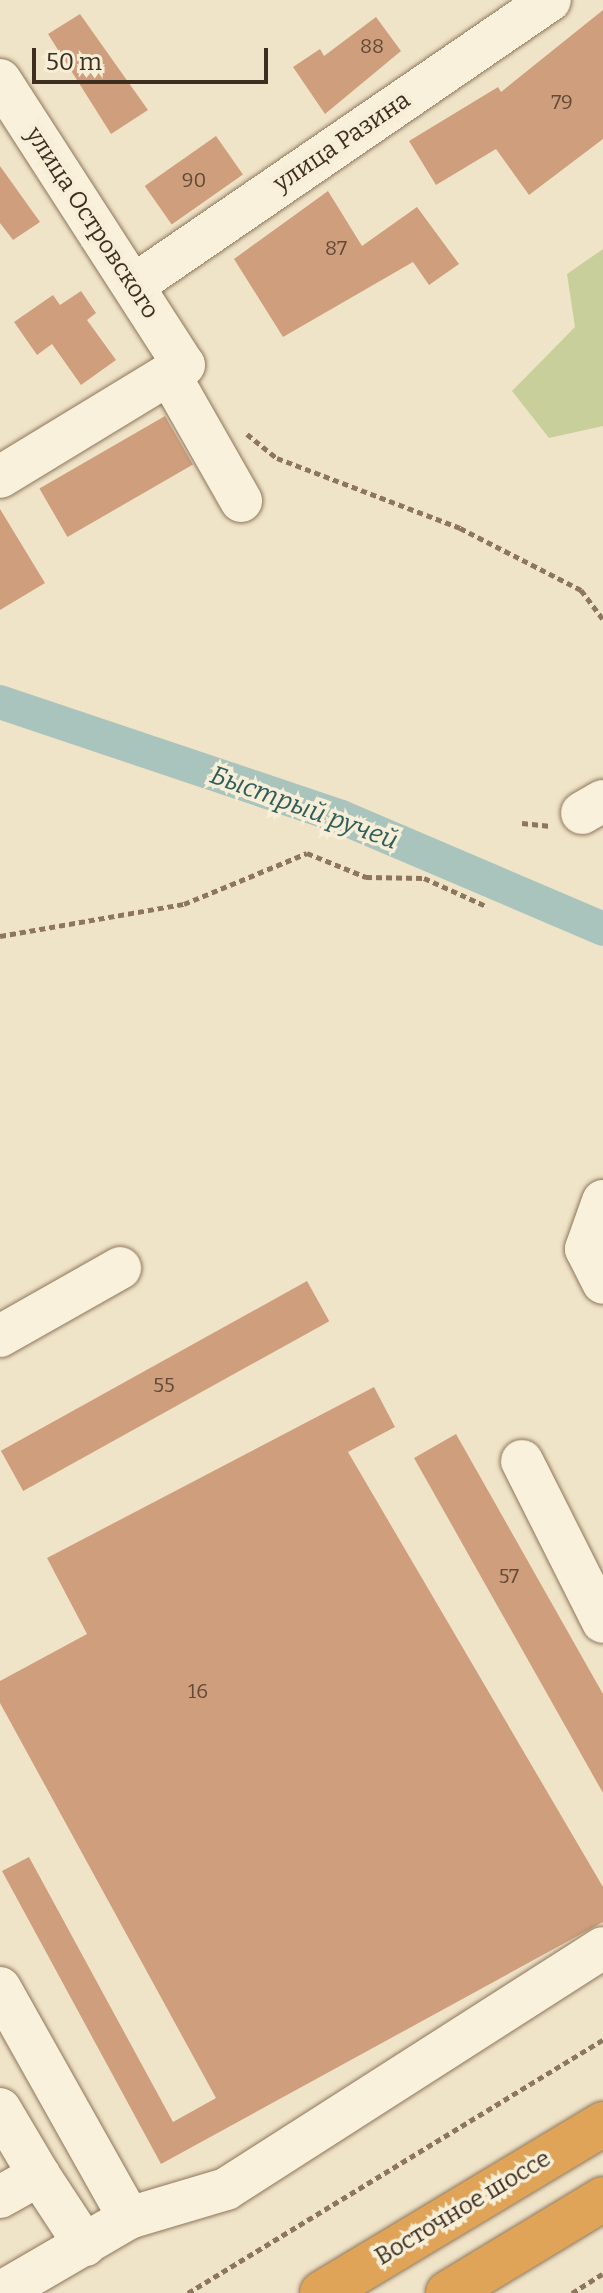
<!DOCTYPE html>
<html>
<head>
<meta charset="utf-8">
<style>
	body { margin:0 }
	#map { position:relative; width:603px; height:2293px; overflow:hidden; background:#f0e4c8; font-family:Bitter,serif }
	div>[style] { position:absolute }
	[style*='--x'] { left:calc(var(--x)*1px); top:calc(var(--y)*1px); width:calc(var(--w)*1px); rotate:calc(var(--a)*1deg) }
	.green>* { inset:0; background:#c9cf9b }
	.canal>* { height:34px; margin:-17px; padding:0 17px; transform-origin:17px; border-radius:17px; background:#a9c4bc }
	.building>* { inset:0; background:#cf9f7d; transform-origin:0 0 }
	.path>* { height:5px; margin-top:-2.5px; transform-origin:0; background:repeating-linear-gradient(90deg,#8d765c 0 6px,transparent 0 10px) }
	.roads { filter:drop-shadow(0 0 2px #8d765c) drop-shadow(0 0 2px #8d765c) }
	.minor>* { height:42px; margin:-21px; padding:0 21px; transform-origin:21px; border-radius:21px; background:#faf1dc }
	.highway>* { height:44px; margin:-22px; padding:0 22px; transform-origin:22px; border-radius:22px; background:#e0a458 }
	span { translate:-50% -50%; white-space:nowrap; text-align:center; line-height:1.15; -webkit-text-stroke:7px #f7eed8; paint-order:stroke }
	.number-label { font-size:20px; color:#624a37 }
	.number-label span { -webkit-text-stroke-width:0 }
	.street-label { font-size:24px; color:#3d2e20 }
	.water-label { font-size:26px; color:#2f5d5a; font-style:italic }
	.scale { position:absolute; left:32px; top:48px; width:236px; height:36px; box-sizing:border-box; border:4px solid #3d2e20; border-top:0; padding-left:10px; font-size:24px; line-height:28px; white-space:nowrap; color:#3d2e20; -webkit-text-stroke:6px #f7eed8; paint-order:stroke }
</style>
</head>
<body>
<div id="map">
	<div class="green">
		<div style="clip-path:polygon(603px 249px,603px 426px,549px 438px,512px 391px,575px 327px,567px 274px)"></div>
	</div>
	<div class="canal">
		<div style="--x:0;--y:702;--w:360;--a:18.6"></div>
		<div style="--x:341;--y:817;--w:285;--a:23.1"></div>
	</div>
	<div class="building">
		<div style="clip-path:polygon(603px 10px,603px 139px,529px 195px,496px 149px,436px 185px,409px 141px,498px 87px,501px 92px)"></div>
		<div style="clip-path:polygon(80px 14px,148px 110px,111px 134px,48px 34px)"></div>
		<div style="clip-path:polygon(376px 17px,401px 51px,325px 114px,293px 67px,320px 49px,324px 56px)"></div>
		<div style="left:216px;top:136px;width:47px;height:87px;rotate:55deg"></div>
		<div style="clip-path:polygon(0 166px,40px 222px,13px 240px,0 223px)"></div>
		<div style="clip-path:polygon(328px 191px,362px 246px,417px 207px,459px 264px,429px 285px,413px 262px,283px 337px,234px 259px)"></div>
		<div style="clip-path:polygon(81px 291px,96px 313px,87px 320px,116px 360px,81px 385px,52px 344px,37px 355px,14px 322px,53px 295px,60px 305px)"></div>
		<div style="left:165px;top:416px;width:56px;height:145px;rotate:60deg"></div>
		<div style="clip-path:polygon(0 509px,45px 583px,0 610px)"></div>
		<div style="left:307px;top:1281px;width:46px;height:350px;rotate:61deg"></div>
		<div style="clip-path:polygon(374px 1387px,395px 1427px,348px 1452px,603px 1887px,603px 1922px,161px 2164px,2px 1871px,29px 1857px,173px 2122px,216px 2098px,0 1703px,0 1681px,87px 1634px,47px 1558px)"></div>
		<div style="clip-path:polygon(456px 1434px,603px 1694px,603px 1793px,414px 1458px)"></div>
	</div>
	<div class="path">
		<div style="--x:247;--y:434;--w:38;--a:39"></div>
		<div style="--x:277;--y:458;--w:196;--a:20.9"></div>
		<div style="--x:460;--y:528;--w:136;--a:27.1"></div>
		<div style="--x:581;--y:590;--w:36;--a:53"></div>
		<div style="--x:522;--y:823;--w:29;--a:6"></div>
		<div style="--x:0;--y:936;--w:187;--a:-9.9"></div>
		<div style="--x:184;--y:904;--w:133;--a:-22.5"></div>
		<div style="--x:307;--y:853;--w:64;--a:22.1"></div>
		<div style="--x:366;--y:877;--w:58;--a:1"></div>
		<div style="--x:424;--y:878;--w:68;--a:24.3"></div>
		<div style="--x:188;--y:2293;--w:486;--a:-31.4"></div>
		<div style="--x:572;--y:2293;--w:36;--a:-32"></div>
	</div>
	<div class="roads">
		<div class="minor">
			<div style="--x:0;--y:80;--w:339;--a:57.2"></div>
			<div style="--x:184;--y:365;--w:215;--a:148.7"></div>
			<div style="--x:134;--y:285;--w:504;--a:-34.41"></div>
			<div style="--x:169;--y:374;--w:146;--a:60.4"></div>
			<div style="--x:582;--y:813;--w:24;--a:-30"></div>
			<div style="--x:603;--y:1201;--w:51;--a:109.5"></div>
			<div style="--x:586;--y:1249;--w:38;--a:63"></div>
			<div style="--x:0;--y:1336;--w:138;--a:-29.5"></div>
			<div style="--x:522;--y:1461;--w:180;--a:63.3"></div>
			<div style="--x:0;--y:1988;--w:264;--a:60.7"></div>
			<div style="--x:0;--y:2109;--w:77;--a:59.4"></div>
			<div style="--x:0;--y:2197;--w:45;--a:-29.4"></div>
			<div style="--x:39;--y:2175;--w:84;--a:56.7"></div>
			<div style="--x:0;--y:2293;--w:149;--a:-30.2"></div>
			<div style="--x:129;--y:2218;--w:101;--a:-16.6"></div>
			<div style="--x:226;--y:2189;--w:447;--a:-32.6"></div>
		</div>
		<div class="highway">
			<div style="--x:322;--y:2293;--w:328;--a:-31"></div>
			<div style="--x:448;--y:2293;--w:181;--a:-31.2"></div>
		</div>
	</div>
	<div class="number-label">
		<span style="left:372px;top:46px">88</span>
		<span style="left:562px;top:102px">79</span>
		<span style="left:194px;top:180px">90</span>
		<span style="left:336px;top:248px">87</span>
		<span style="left:164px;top:1385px">55</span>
		<span style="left:509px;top:1576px">57</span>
		<span style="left:198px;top:1691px">16</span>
	</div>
	<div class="street-label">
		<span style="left:342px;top:142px;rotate:-34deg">улица Разина</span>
		<span style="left:92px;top:223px;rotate:57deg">улица Островского</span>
		<span style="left:463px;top:2208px;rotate:-31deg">Восточное шоссе</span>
	</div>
	<div class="water-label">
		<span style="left:304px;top:808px;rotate:20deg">Быстрый ручей</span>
	</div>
	<div class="scale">50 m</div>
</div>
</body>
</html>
